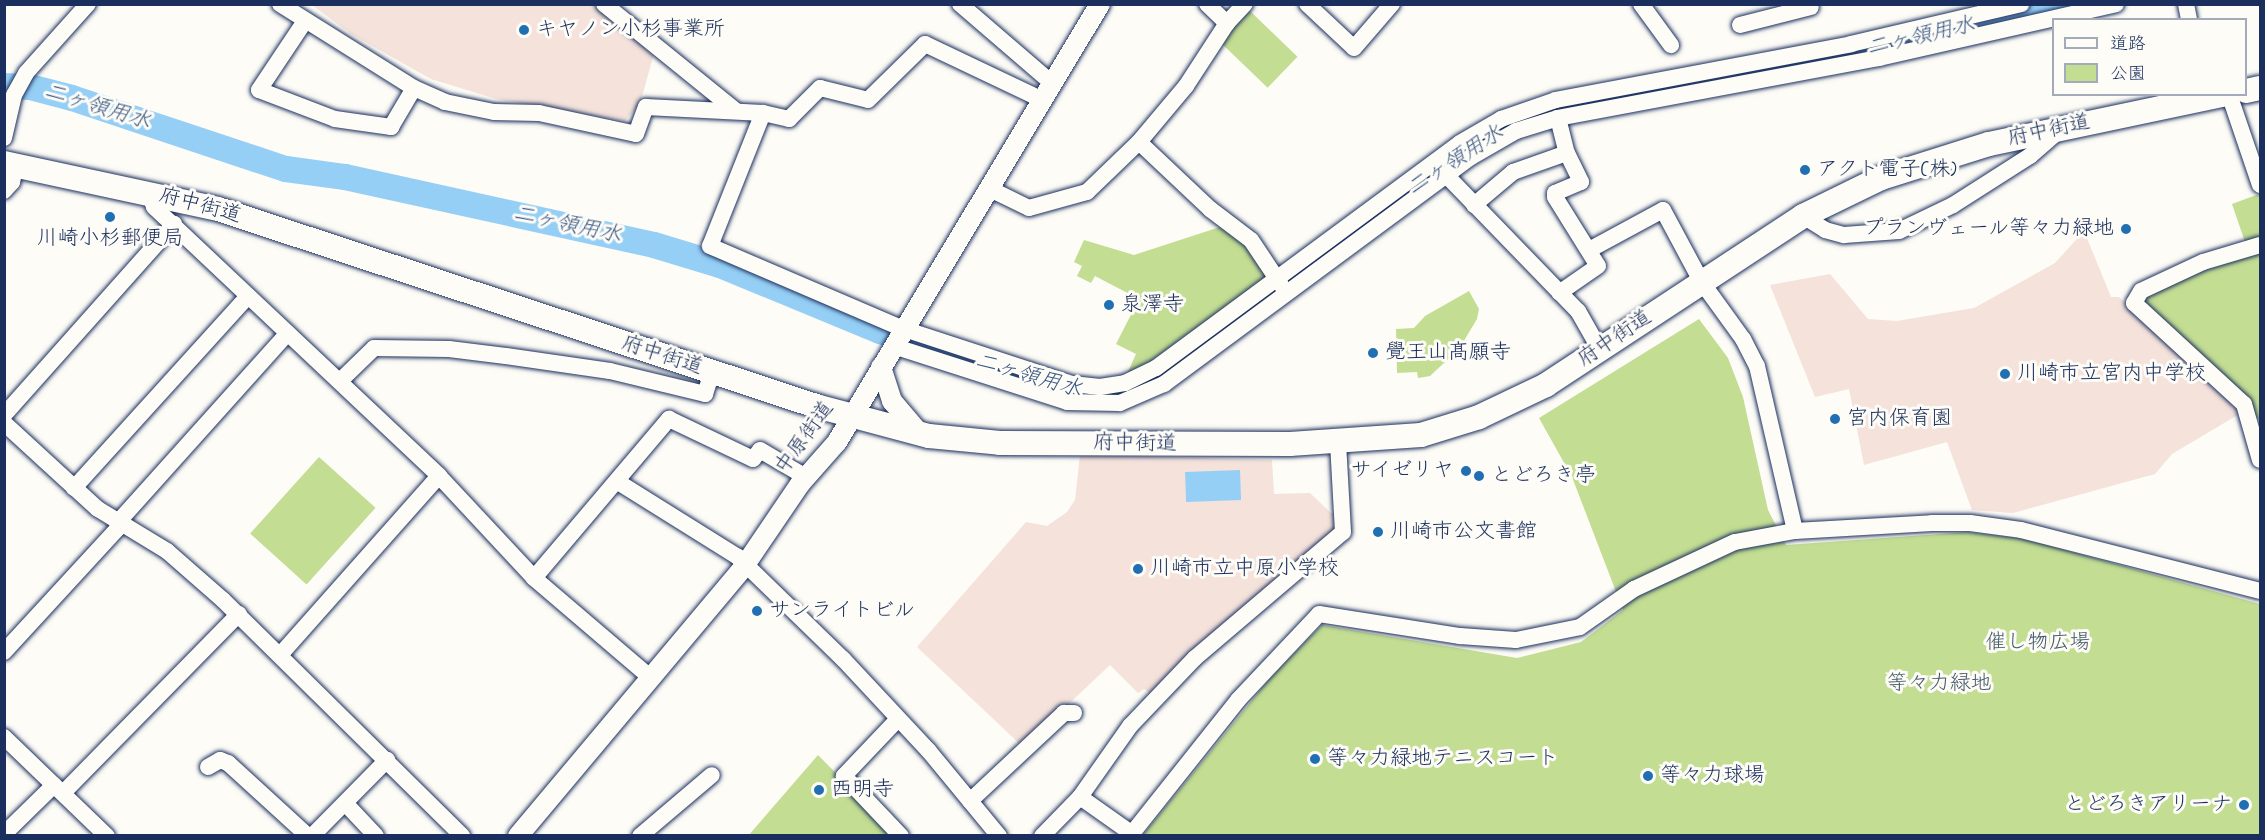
<!DOCTYPE html>
<html>
<head>
<meta charset="utf-8">
<style>
	body { margin:0 }
	#map { position:relative; width:2265px; height:840px; overflow:hidden; background:#fdfcf7; font-family:"Indie Flower","Klee One",sans-serif }
	div>[style] { position:absolute }
	[style*='--x'] { left:calc(var(--x)*1px); top:calc(var(--y)*1px); width:calc(var(--w)*1px); rotate:calc(var(--a)*1deg) }
	.built>* { inset:0; background:#f4e2db }
	.green>* { inset:0; background:#c3dd93; transform-origin:0 0 }
	.water>* { inset:0; background:#96cff5; transform-origin:0 0 }
	.river>* { height:26px; margin:-13px; padding:0 13px; transform-origin:13px; border-radius:13px; background:#96cff5 }
	.roads { filter:drop-shadow(0 0 2px #1b2f5e) drop-shadow(0 0 2px #1b2f5e) }
	.minor>* { height:16px; margin:-8px; padding:0 8px; transform-origin:8px; border-radius:8px; background:#fdfcf7 }
	.major>* { height:20px; margin:-10px; padding:0 10px; transform-origin:10px; border-radius:10px; background:#fdfcf7 }
	.highway>* { height:24px; margin:-12px; padding:0 12px; transform-origin:12px; border-radius:12px; background:#fdfcf7 }
	.dots>* { width:16px; height:16px; translate:-50% -50%; box-sizing:border-box; border:3px solid #fdfcf7; border-radius:50% }
	span { translate:-50% -50%; white-space:nowrap; text-align:center; line-height:1.15; -webkit-text-stroke:6px #fdfcf7; paint-order:stroke }
	.poi-label { font-size:21px; color:#1b2f5e }
	.left { translate:0 -50%; text-align:left }
	.right { translate:-100% -50%; text-align:right }
	.street-label { font-size:21px; color:#1b2f5e }
	.park-label { font-size:21px; color:#455a6b }
	.water-label { font-size:22px; color:#3a5784; font-style:italic }
	.frame { position:absolute; inset:0; border:6px solid #1b2f5e; pointer-events:none }
	.legend { position:absolute; left:2052px; top:18px; width:195px; height:78px; box-sizing:border-box; background:#fdfcf7; border:2px solid #a3aaba; margin:0; padding:8px 10px; list-style:none; font-size:18px; color:#1b2f5e }
	.legend li { display:flex; align-items:center; gap:12px; height:30px }
	.legend b { width:30px; border:2px solid #a3aaba }
</style>
</head>
<body>
<div id="map">
	<div class="built">
		<div style="clip-path:polygon(312px 5px,593px 5px,654px 53px,640px 104px,625px 121px,496px 99px,431px 79px,351px 34px)"></div>
		<div style="clip-path:polygon(2084px 231px,2111px 297px,2119px 297px,2241px 413px,2172px 454px,2155px 474px,2013px 513px,1972px 510px,1947px 442px,1864px 465px,1849px 389px,1815px 397px,1770px 285px,1830px 274px,1868px 319px,1897px 321px,1974px 308px,2055px 263px)"></div>
		<div style="clip-path:polygon(1080px 455px,1272px 460px,1274px 494px,1310px 493px,1331px 513px,1338px 514px,1340px 525px,1151px 694px,1144px 689px,1138px 693px,1110px 665px,1023px 747px,917px 647px,1026px 522px,1047px 526px,1067px 512px,1075px 500px)"></div>
	</div>
	<div class="green">
		<div style="left:1250px;top:11px;width:66px;height:43px;rotate:44deg"></div>
		<div style="clip-path:polygon(2259px 194px,2260px 241px,2246px 245px,2232px 204px)"></div>
		<div style="clip-path:polygon(1223px 226px,1246px 242px,1266px 277px,1145px 366px,1127px 374px,1136px 354px,1116px 344px,1139px 299px,1095px 276px,1091px 283px,1077px 276px,1082px 266px,1074px 262px,1084px 240px,1134px 255px)"></div>
		<div style="clip-path:polygon(2260px 252px,2260px 421px,2141px 303px,2146px 294px,2202px 268px)"></div>
		<div style="clip-path:polygon(1469px 291px,1479px 309px,1477px 319px,1459px 349px,1430px 376px,1418px 378px,1417px 372px,1397px 373px,1396px 329px,1414px 328px,1425px 316px)"></div>
		<div style="clip-path:polygon(1699px 319px,1728px 358px,1743px 397px,1768px 510px,1786px 545px,1968px 532px,2026px 539px,2260px 604px,2260px 835px,1142px 836px,1270px 678px,1322px 625px,1517px 658px,1581px 642px,1623px 610px,1572px 477px,1539px 418px)"></div>
		<div style="left:319px;top:457px;width:76px;height:103px;rotate:42deg"></div>
		<div style="clip-path:polygon(818px 755px,895px 833px,892px 836px,748px 836px)"></div>
	</div>
	<div class="water">
		<div style="left:1240px;top:470px;width:30px;height:55px;rotate:88deg"></div>
	</div>
	<div class="river">
		<div style="--x:1748;--y:75;--w:327;--a:-12.5"></div>
		<div style="--x:4;--y:86;--w:26;--a:2"></div>
		<div style="--x:30;--y:87;--w:43;--a:14.7"></div>
		<div style="--x:72;--y:98;--w:225;--a:18.4"></div>
		<div style="--x:286;--y:169;--w:60;--a:7.7"></div>
		<div style="--x:345;--y:177;--w:316;--a:12.4"></div>
		<div style="--x:654;--y:245;--w:69;--a:16.9"></div>
		<div style="--x:720;--y:265;--w:173;--a:22.4"></div>
		<div style="--x:880;--y:331;--w:161;--a:18.4"></div>
		<div style="--x:1033;--y:382;--w:68;--a:11.8"></div>
		<div style="--x:1100;--y:396;--w:20;--a:-6"></div>
		<div style="--x:1120;--y:394;--w:38;--a:-23"></div>
		<div style="--x:1155;--y:379;--w:354;--a:-36.4"></div>
		<div style="--x:1440;--y:169;--w:77;--a:-33.3"></div>
		<div style="--x:1504;--y:127;--w:52;--a:-19.1"></div>
		<div style="--x:1553;--y:110;--w:116;--a:-10.4"></div>
	</div>
	<div class="roads">
		<div class="minor">
			<div style="--x:280;--y:4;--w:158;--a:32.1"></div>
			<div style="--x:414;--y:88;--w:34;--a:24"></div>
			<div style="--x:445;--y:102;--w:50;--a:11.5"></div>
			<div style="--x:494;--y:112;--w:45;--a:1.3"></div>
			<div style="--x:539;--y:113;--w:99;--a:12.2"></div>
			<div style="--x:636;--y:134;--w:29;--a:-70"></div>
			<div style="--x:646;--y:107;--w:117;--a:2.9"></div>
			<div style="--x:763;--y:113;--w:27;--a:13"></div>
			<div style="--x:789;--y:119;--w:44;--a:-45"></div>
			<div style="--x:820;--y:88;--w:49;--a:14"></div>
			<div style="--x:868;--y:100;--w:80;--a:-44.5"></div>
			<div style="--x:925;--y:44;--w:131;--a:25.4"></div>
			<div style="--x:604;--y:4;--w:170;--a:39"></div>
			<div style="--x:960;--y:4;--w:123;--a:40.7"></div>
			<div style="--x:1207;--y:4;--w:28;--a:44"></div>
			<div style="--x:1307;--y:4;--w:64;--a:43.1"></div>
			<div style="--x:1354;--y:48;--w:58;--a:-49.2"></div>
			<div style="--x:1641;--y:4;--w:51;--a:53.8"></div>
			<div style="--x:2186;--y:4;--w:16;--a:79"></div>
			<div style="--x:305;--y:21;--w:83;--a:123.7"></div>
			<div style="--x:259;--y:90;--w:81;--a:20.9"></div>
			<div style="--x:335;--y:119;--w:57;--a:8.1"></div>
			<div style="--x:391;--y:127;--w:45;--a:-59.5"></div>
			<div style="--x:1740;--y:25;--w:73;--a:-14.2"></div>
			<div style="--x:2229;--y:94;--w:96;--a:71.2"></div>
			<div style="--x:763;--y:113;--w:143;--a:111.7"></div>
			<div style="--x:710;--y:246;--w:211;--a:23.2"></div>
			<div style="--x:904;--y:329;--w:177;--a:18.1"></div>
			<div style="--x:1072;--y:384;--w:28;--a:6"></div>
			<div style="--x:1100;--y:387;--w:25;--a:-9"></div>
			<div style="--x:1125;--y:383;--w:34;--a:-26"></div>
			<div style="--x:1156;--y:368;--w:378;--a:-36.5"></div>
			<div style="--x:1460;--y:143;--w:48;--a:-30.3"></div>
			<div style="--x:1501;--y:119;--w:58;--a:-19.1"></div>
			<div style="--x:1556;--y:100;--w:300;--a:-10.7"></div>
			<div style="--x:1851;--y:44;--w:175;--a:-13.2"></div>
			<div style="--x:1558;--y:118;--w:36;--a:76"></div>
			<div style="--x:1567;--y:153;--w:32;--a:64"></div>
			<div style="--x:1581;--y:182;--w:28;--a:157"></div>
			<div style="--x:1555;--y:193;--w:4;--a:90"></div>
			<div style="--x:1555;--y:197;--w:81;--a:58.1"></div>
			<div style="--x:1598;--y:266;--w:47;--a:145.3"></div>
			<div style="--x:4;--y:138;--w:44;--a:-76.9"></div>
			<div style="--x:14;--y:95;--w:25;--a:-61"></div>
			<div style="--x:26;--y:73;--w:93;--a:-48.1"></div>
			<div style="--x:1139;--y:142;--w:98;--a:43.3"></div>
			<div style="--x:1210;--y:209;--w:51;--a:37.1"></div>
			<div style="--x:1251;--y:240;--w:54;--a:56.3"></div>
			<div style="--x:1446;--y:175;--w:190;--a:45.9"></div>
			<div style="--x:1578;--y:311;--w:43;--a:60.4"></div>
			<div style="--x:990;--y:189;--w:43;--a:26"></div>
			<div style="--x:1029;--y:208;--w:60;--a:-15.4"></div>
			<div style="--x:1087;--y:192;--w:72;--a:-43.9"></div>
			<div style="--x:1139;--y:142;--w:73;--a:-50"></div>
			<div style="--x:1186;--y:86;--w:75;--a:-56.9"></div>
			<div style="--x:1227;--y:23;--w:26;--a:-47"></div>
			<div style="--x:4;--y:191;--w:12;--a:-48"></div>
			<div style="--x:12;--y:182;--w:17;--a:-77"></div>
			<div style="--x:149;--y:193;--w:15;--a:70"></div>
			<div style="--x:154;--y:207;--w:392;--a:43.3"></div>
			<div style="--x:439;--y:476;--w:139;--a:47"></div>
			<div style="--x:534;--y:578;--w:153;--a:40.5"></div>
			<div style="--x:1474;--y:205;--w:51;--a:-40.2"></div>
			<div style="--x:1513;--y:172;--w:57;--a:-19.4"></div>
			<div style="--x:1803;--y:216;--w:26;--a:32"></div>
			<div style="--x:1825;--y:230;--w:20;--a:15"></div>
			<div style="--x:1844;--y:235;--w:55;--a:-4.2"></div>
			<div style="--x:1899;--y:231;--w:60;--a:-25.7"></div>
			<div style="--x:1953;--y:205;--w:91;--a:-32.5"></div>
			<div style="--x:2030;--y:156;--w:38;--a:-41"></div>
			<div style="--x:2260;--y:245;--w:59;--a:163.4"></div>
			<div style="--x:2203;--y:262;--w:68;--a:154.9"></div>
			<div style="--x:2141;--y:291;--w:14;--a:120"></div>
			<div style="--x:2134;--y:303;--w:149;--a:42.6"></div>
			<div style="--x:2244;--y:404;--w:58;--a:74.1"></div>
			<div style="--x:1589;--y:250;--w:84;--a:-28.4"></div>
			<div style="--x:1663;--y:210;--w:81;--a:61.8"></div>
			<div style="--x:1701;--y:281;--w:72;--a:54.1"></div>
			<div style="--x:1743;--y:339;--w:30;--a:63"></div>
			<div style="--x:1757;--y:366;--w:169;--a:77"></div>
			<div style="--x:893;--y:346;--w:183;--a:17.8"></div>
			<div style="--x:1067;--y:402;--w:53;--a:1.1"></div>
			<div style="--x:1120;--y:403;--w:48;--a:-23.4"></div>
			<div style="--x:1164;--y:384;--w:382;--a:-36.5"></div>
			<div style="--x:1471;--y:157;--w:52;--a:-30"></div>
			<div style="--x:1516;--y:131;--w:44;--a:-17.2"></div>
			<div style="--x:1558;--y:118;--w:327;--a:-10.6"></div>
			<div style="--x:1879;--y:58;--w:243;--a:-12.8"></div>
			<div style="--x:340;--y:381;--w:47;--a:-44.1"></div>
			<div style="--x:374;--y:348;--w:75;--a:0.8"></div>
			<div style="--x:449;--y:349;--w:57;--a:7"></div>
			<div style="--x:506;--y:356;--w:105;--a:8.2"></div>
			<div style="--x:610;--y:371;--w:98;--a:13.6"></div>
			<div style="--x:705;--y:394;--w:22;--a:-72"></div>
			<div style="--x:4;--y:415;--w:256;--a:-48.3"></div>
			<div style="--x:4;--y:423;--w:127;--a:42.5"></div>
			<div style="--x:98;--y:509;--w:81;--a:31.3"></div>
			<div style="--x:167;--y:551;--w:74;--a:41.2"></div>
			<div style="--x:223;--y:600;--w:336;--a:44.6"></div>
			<div style="--x:618;--y:482;--w:142;--a:32"></div>
			<div style="--x:738;--y:557;--w:146;--a:44.2"></div>
			<div style="--x:843;--y:659;--w:125;--a:47"></div>
			<div style="--x:928;--y:750;--w:112;--a:50.5"></div>
			<div style="--x:74;--y:488;--w:259;--a:-47.8"></div>
			<div style="--x:534;--y:578;--w:209;--a:-49.7"></div>
			<div style="--x:669;--y:419;--w:93;--a:25.5"></div>
			<div style="--x:753;--y:459;--w:11;--a:-52"></div>
			<div style="--x:760;--y:450;--w:53;--a:30.4"></div>
			<div style="--x:4;--y:652;--w:167;--a:-47.4"></div>
			<div style="--x:117;--y:529;--w:9;--a:-72"></div>
			<div style="--x:120;--y:520;--w:251;--a:-48.1"></div>
			<div style="--x:280;--y:655;--w:239;--a:-48.4"></div>
			<div style="--x:898;--y:719;--w:79;--a:133.5"></div>
			<div style="--x:844;--y:776;--w:83;--a:46.5"></div>
			<div style="--x:4;--y:737;--w:143;--a:43.9"></div>
			<div style="--x:208;--y:767;--w:14;--a:-30"></div>
			<div style="--x:220;--y:760;--w:9;--a:21"></div>
			<div style="--x:228;--y:763;--w:108;--a:42.4"></div>
			<div style="--x:63;--y:793;--w:251;--a:-45.5"></div>
			<div style="--x:1080;--y:797;--w:62;--a:35.2"></div>
			<div style="--x:970;--y:801;--w:129;--a:-43.1"></div>
			<div style="--x:1064;--y:713;--w:10;--a:0"></div>
			<div style="--x:345;--y:803;--w:45;--a:46.8"></div>
			<div style="--x:4;--y:834;--w:70;--a:-44.4"></div>
			<div style="--x:312;--y:836;--w:107;--a:-45.4"></div>
			<div style="--x:640;--y:836;--w:94;--a:-40.3"></div>
			<div style="--x:1042;--y:836;--w:54;--a:-45.7"></div>
			<div style="--x:1080;--y:797;--w:87;--a:-54.8"></div>
			<div style="--x:1130;--y:726;--w:94;--a:-46.3"></div>
			<div style="--x:1195;--y:658;--w:194;--a:-40.4"></div>
			<div style="--x:1343;--y:532;--w:89;--a:-93.2"></div>
			<div style="--x:1130;--y:836;--w:174;--a:-51.5"></div>
			<div style="--x:1238;--y:700;--w:118;--a:-46.7"></div>
			<div style="--x:1319;--y:614;--w:143;--a:8.9"></div>
			<div style="--x:1460;--y:636;--w:56;--a:4.1"></div>
			<div style="--x:1516;--y:640;--w:65;--a:-11.5"></div>
			<div style="--x:1580;--y:627;--w:66;--a:-35.1"></div>
			<div style="--x:1634;--y:589;--w:111;--a:-25"></div>
			<div style="--x:1735;--y:542;--w:61;--a:-10.4"></div>
			<div style="--x:1795;--y:531;--w:137;--a:-3.3"></div>
			<div style="--x:1932;--y:523;--w:38;--a:0"></div>
			<div style="--x:1970;--y:523;--w:51;--a:7.8"></div>
			<div style="--x:2021;--y:530;--w:247;--a:14.3"></div>
		</div>
		<div class="major">
			<div style="--x:881;--y:367;--w:36;--a:72"></div>
			<div style="--x:892;--y:401;--w:42;--a:49.8"></div>
			<div style="--x:518;--y:836;--w:354;--a:-50"></div>
			<div style="--x:745;--y:565;--w:98;--a:-55.8"></div>
			<div style="--x:800;--y:484;--w:56;--a:-48.6"></div>
			<div style="--x:837;--y:442;--w:511;--a:-59.02"></div>
		</div>
		<div class="highway">
			<div style="--x:2246;--y:91;--w:14;--a:-12"></div>
			<div style="--x:4;--y:163;--w:219;--a:12.1"></div>
			<div style="--x:218;--y:209;--w:630;--a:18.23"></div>
			<div style="--x:816;--y:406;--w:117;--a:14.9"></div>
			<div style="--x:929;--y:436;--w:71;--a:5.6"></div>
			<div style="--x:1000;--y:443;--w:290;--a:0.2"></div>
			<div style="--x:1290;--y:444;--w:131;--a:-3.9"></div>
			<div style="--x:1421;--y:435;--w:61;--a:-17.2"></div>
			<div style="--x:1479;--y:417;--w:74;--a:-25.5"></div>
			<div style="--x:1546;--y:385;--w:308;--a:-33.3"></div>
			<div style="--x:1803;--y:216;--w:87;--a:-26"></div>
			<div style="--x:1881;--y:178;--w:113;--a:-17.5"></div>
			<div style="--x:1989;--y:144;--w:243;--a:-11.9"></div>
		</div>
	</div>
	<div class="dots">
		<div style="left:524px;top:30px;background:#1f6fb2"></div>
		<div style="left:1805px;top:170px;background:#1f6fb2"></div>
		<div style="left:110px;top:217px;background:#1f6fb2"></div>
		<div style="left:2126px;top:229px;background:#1f6fb2"></div>
		<div style="left:1109px;top:305px;background:#1f6fb2"></div>
		<div style="left:1373px;top:353px;background:#1f6fb2"></div>
		<div style="left:2005px;top:374px;background:#1f6fb2"></div>
		<div style="left:1835px;top:419px;background:#1f6fb2"></div>
		<div style="left:1466px;top:471px;background:#1f6fb2"></div>
		<div style="left:1479px;top:476px;background:#1f6fb2"></div>
		<div style="left:1378px;top:532px;background:#1f6fb2"></div>
		<div style="left:1138px;top:569px;background:#1f6fb2"></div>
		<div style="left:757px;top:611px;background:#1f6fb2"></div>
		<div style="left:1315px;top:759px;background:#1f6fb2"></div>
		<div style="left:1648px;top:776px;background:#1f6fb2"></div>
		<div style="left:819px;top:790px;background:#1f6fb2"></div>
		<div style="left:2244px;top:805px;background:#1f6fb2"></div>
	</div>
	<div class="poi-label">
		<span class="left" style="left:536px;top:30px">キヤノン小杉事業所</span>
		<span class="left" style="left:1817px;top:170px">アクト電子(株)</span>
		<span class="right" style="left:2114px;top:229px">プランヴェール等々力緑地</span>
		<span style="left:110px;top:239px">川崎小杉郵便局</span>
		<span class="left" style="left:1121px;top:305px">泉澤寺</span>
		<span class="left" style="left:1385px;top:353px">覺王山髙願寺</span>
		<span class="left" style="left:2017px;top:374px">川崎市立宮内中学校</span>
		<span class="left" style="left:1847px;top:419px">宮内保育園</span>
		<span class="right" style="left:1454px;top:471px">サイゼリヤ</span>
		<span class="left" style="left:1491px;top:476px">とどろき亭</span>
		<span class="left" style="left:1390px;top:532px">川崎市公文書館</span>
		<span class="left" style="left:1150px;top:569px">川崎市立中原小学校</span>
		<span class="left" style="left:769px;top:611px">サンライトビル</span>
		<span class="left" style="left:1327px;top:759px">等々力緑地テニスコート</span>
		<span class="left" style="left:1660px;top:776px">等々力球場</span>
		<span class="left" style="left:831px;top:790px">西明寺</span>
		<span class="right" style="left:2232px;top:805px">とどろきアリーナ</span>
	</div>
	<div class="street-label">
		<span style="left:2049px;top:131px;rotate:-12deg">府中街道</span>
		<span style="left:200px;top:206px;rotate:15deg">府中街道</span>
		<span style="left:1615px;top:339px;rotate:-34deg">府中街道</span>
		<span style="left:662px;top:356px;rotate:18deg">府中街道</span>
		<span style="left:805px;top:438px;rotate:-54deg">中原街道</span>
		<span style="left:1135px;top:444px;rotate:1deg">府中街道</span>
	</div>
	<div class="park-label">
		<span style="left:2038px;top:643px">催し物広場</span>
		<span style="left:1939px;top:684px">等々力緑地</span>
	</div>
	<div class="water-label">
		<span style="left:1921px;top:38px;rotate:-13deg">二ヶ領用水</span>
		<span style="left:97px;top:108px;rotate:17deg">二ヶ領用水</span>
		<span style="left:1456px;top:162px;rotate:-33deg">二ヶ領用水</span>
		<span style="left:567px;top:226px;rotate:12deg">二ヶ領用水</span>
		<span style="left:1028px;top:377px;rotate:16deg">二ヶ領用水</span>
	</div>
	<div class="frame"></div>
	<ul class="legend">
	<li><b style="height:8px;background:#fdfcf7"></b>道路</li>
	<li><b style="height:16px;background:#c3dd93"></b>公園</li>
	</ul>
</div>
</body>
</html>
